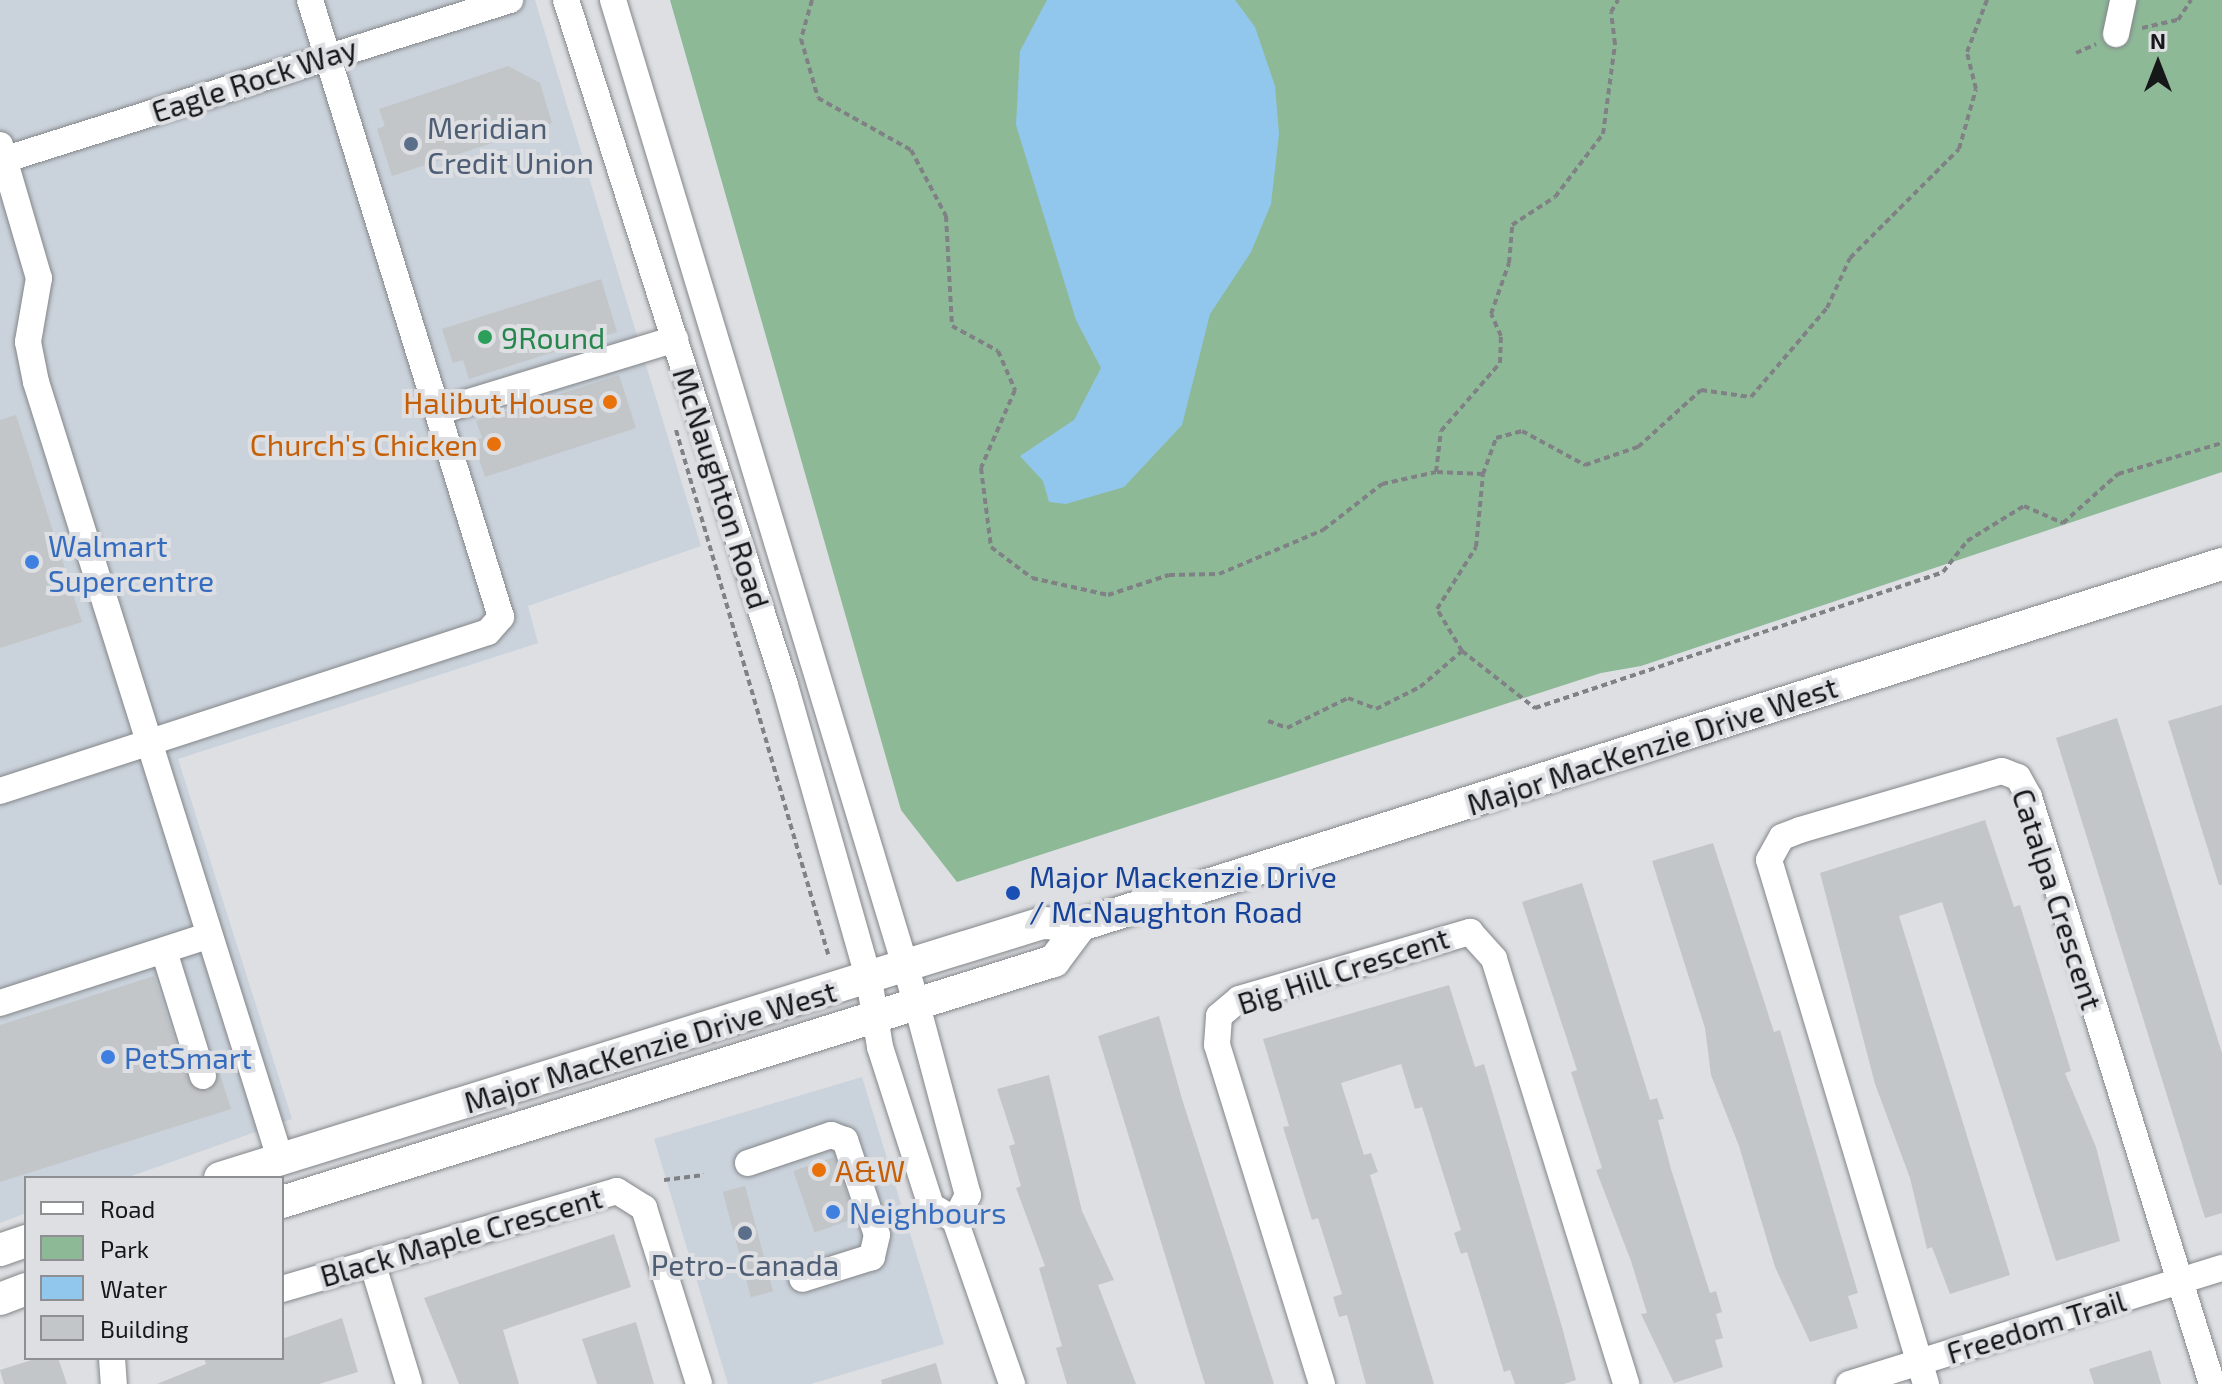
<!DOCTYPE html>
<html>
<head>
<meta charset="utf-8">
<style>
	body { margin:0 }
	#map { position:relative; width:2222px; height:1384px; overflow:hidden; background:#dddfe3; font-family:"Exo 2",sans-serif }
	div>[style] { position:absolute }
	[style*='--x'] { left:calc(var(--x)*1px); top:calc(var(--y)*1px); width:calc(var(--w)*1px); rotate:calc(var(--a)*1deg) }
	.built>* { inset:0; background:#cad2db }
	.green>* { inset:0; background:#8eb997 }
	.water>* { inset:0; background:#91c7ec }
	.building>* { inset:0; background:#c3c6c9; transform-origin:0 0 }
	.path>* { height:4px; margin-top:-2px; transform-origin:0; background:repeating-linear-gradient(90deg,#7f8184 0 6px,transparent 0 10px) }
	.roads { filter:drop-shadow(0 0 2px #838689) drop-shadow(0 0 2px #838689) }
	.minor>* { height:26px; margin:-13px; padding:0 13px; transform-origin:13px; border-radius:13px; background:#fff }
	.major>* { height:32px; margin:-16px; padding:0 16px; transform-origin:16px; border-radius:16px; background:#fff }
	.dots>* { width:22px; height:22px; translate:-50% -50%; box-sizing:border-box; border:4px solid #dddfe3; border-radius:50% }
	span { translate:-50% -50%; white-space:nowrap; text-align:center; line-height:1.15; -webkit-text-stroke:8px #dddfe3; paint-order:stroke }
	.street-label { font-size:30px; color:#161719 }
	.service-label { font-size:30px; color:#4e5e75 }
	.left { translate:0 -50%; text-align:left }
	.leisure-label { font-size:30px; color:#27864d }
	.food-label { font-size:30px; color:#c56008 }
	.right { translate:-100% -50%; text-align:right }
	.shop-label { font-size:30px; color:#366cbe }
	.transit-label { font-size:30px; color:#164399 }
	.legend { position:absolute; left:24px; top:1176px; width:260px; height:184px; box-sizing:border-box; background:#dddfe3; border:2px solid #8d8f92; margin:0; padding:10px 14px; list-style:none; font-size:24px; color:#161719 }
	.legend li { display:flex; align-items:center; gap:16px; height:40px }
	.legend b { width:40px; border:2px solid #8d8f92 }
	.north { position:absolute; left:2118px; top:24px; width:80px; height:80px; -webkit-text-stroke:6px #dddfe3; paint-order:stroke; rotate:0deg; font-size:22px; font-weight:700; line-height:32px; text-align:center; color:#161719 }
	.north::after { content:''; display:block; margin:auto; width:28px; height:36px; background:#161719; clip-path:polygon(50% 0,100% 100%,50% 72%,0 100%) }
</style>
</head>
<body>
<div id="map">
	<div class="built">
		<div style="clip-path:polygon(0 0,535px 0,701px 546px,528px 606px,538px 643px,178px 759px,292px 1119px,126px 1178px,26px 1178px,26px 1213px,0 1223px)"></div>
		<div style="clip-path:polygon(862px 1077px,944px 1344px,811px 1384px,728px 1384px,654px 1139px)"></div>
	</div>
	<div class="green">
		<div style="clip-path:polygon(670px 0,2222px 0,2222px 472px,1641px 666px,1601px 673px,957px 882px,901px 810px)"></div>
	</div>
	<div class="water">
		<div style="clip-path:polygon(1047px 0,1235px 0,1255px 27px,1275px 86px,1279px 134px,1271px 204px,1251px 252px,1210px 314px,1182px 425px,1124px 487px,1066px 504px,1049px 502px,1043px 481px,1020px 456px,1074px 420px,1101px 368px,1076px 320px,1016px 125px,1020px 51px)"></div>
	</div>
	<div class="building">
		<div style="clip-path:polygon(508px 66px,540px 83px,552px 123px,392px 176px,377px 129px,385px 126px,379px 109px)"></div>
		<div style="clip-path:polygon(601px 279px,617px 332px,469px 379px,463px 360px,453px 363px,442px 329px)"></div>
		<div style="clip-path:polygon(619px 375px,636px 428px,485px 477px,473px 441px,482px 438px,476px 421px)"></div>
		<div style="clip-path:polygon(16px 415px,82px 622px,0 648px,0 420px)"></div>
		<div style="clip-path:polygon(2222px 705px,2222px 885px,2219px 885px,2168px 721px)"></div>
		<div style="clip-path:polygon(2117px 718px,2222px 1053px,2222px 1213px,2205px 1218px,2056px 738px)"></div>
		<div style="clip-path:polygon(1985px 820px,2014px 907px,2020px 905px,2071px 1071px,2065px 1073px,2096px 1147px,2120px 1241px,2056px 1261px,1942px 902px,1899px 916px,2010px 1275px,1950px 1294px,1932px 1247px,1927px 1249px,1910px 1178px,1875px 1084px,1820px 873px)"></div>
		<div style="clip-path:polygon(1713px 843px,1774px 1032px,1780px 1030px,1858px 1293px,1848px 1296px,1858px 1328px,1810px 1342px,1775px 1267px,1739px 1146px,1711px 1075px,1705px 1028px,1652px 861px)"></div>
		<div style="clip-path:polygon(1582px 883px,1650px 1100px,1657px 1098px,1664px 1119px,1658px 1120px,1671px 1169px,1710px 1293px,1716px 1291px,1722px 1312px,1716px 1314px,1723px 1338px,1715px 1340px,1723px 1367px,1674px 1383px,1641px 1314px,1647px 1313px,1631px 1261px,1596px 1170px,1602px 1168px,1571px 1072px,1577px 1070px,1522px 902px)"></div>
		<div style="clip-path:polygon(154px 976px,188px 1081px,208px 1091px,219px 1071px,231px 1109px,0 1182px,0 1025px)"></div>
		<div style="clip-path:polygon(1449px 985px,1475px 1067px,1484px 1064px,1562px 1327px,1576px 1380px,1564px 1384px,1515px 1384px,1510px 1370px,1504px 1372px,1467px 1252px,1461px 1254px,1454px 1233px,1461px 1230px,1422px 1107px,1415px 1109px,1401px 1064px,1341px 1083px,1364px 1155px,1371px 1153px,1378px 1172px,1370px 1175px,1434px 1384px,1366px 1384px,1347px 1315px,1339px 1317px,1333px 1297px,1342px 1294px,1318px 1218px,1312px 1220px,1283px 1127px,1289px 1126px,1263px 1039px)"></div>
		<div style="clip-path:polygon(1159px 1016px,1182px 1099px,1274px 1384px,1205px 1384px,1188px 1330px,1098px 1036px)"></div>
		<div style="clip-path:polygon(1049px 1075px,1082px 1211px,1114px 1280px,1098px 1285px,1136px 1384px,1067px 1384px,1056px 1348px,1062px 1346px,1039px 1268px,1045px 1266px,1016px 1188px,1021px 1186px,1009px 1146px,1015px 1144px,997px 1089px)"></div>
		<div style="left:834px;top:1157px;width:65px;height:43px;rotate:71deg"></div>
		<div style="left:745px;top:1186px;width:109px;height:23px;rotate:75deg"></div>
		<div style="clip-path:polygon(614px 1234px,631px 1287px,503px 1330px,519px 1384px,459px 1384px,424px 1298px)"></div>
		<div style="clip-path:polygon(342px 1318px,358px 1372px,319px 1384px,157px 1384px,206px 1364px,204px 1358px,282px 1358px,282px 1339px)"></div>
		<div style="clip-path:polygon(636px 1322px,654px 1384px,597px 1384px,582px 1339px)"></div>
		<div style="clip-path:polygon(2151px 1350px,2161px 1384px,2094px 1384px,2089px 1369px)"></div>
		<div style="clip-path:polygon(38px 1358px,58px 1358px,67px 1384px,4px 1384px,0 1370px)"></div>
		<div style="clip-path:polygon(936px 1363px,942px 1384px,882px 1384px,881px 1380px)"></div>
	</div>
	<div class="path">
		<div style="--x:812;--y:0;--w:41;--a:105.8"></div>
		<div style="--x:801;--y:39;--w:61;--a:73.9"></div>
		<div style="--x:818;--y:98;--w:107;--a:29.2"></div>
		<div style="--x:911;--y:150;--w:75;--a:62.1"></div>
		<div style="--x:946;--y:216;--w:110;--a:86.9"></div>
		<div style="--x:952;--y:326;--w:52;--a:28.5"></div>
		<div style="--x:998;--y:351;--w:43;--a:66.4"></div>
		<div style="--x:1015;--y:390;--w:85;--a:113.6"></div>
		<div style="--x:981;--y:468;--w:80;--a:82.8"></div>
		<div style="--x:991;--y:547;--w:51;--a:37.1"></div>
		<div style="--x:1032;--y:578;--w:78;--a:12.6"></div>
		<div style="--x:1108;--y:595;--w:64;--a:-18.2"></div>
		<div style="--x:1169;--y:575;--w:50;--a:-1.1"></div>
		<div style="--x:1219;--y:574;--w:113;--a:-22.9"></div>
		<div style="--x:1323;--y:530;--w:75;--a:-37.9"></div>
		<div style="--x:1382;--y:484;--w:55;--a:-12.5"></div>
		<div style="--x:2142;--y:28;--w:37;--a:-13"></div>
		<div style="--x:2178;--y:20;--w:24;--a:-57"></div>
		<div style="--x:2076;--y:53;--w:22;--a:-24"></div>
		<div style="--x:676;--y:430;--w:546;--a:73.82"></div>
		<div style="--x:1483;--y:474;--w:47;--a:-177.6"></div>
		<div style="--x:1436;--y:472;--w:41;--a:-83"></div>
		<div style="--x:1441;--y:431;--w:90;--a:-49.1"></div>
		<div style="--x:1500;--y:363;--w:27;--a:-88"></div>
		<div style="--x:1501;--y:336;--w:24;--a:-114"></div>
		<div style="--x:1491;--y:314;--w:54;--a:-70.6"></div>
		<div style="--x:1509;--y:263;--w:38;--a:-85"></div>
		<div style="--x:1512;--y:225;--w:51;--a:-33.1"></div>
		<div style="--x:1555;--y:197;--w:79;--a:-52.7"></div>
		<div style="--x:1603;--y:134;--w:91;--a:-82.4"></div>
		<div style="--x:1615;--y:44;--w:32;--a:-97"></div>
		<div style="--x:1611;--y:12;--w:14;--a:-60"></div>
		<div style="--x:1462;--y:651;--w:49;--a:-120.8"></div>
		<div style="--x:1437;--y:609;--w:73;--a:-57.8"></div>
		<div style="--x:1476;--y:547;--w:73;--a:-84.5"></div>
		<div style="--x:1483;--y:474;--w:38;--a:-70"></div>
		<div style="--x:1496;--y:438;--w:27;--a:-15"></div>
		<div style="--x:1522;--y:431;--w:72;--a:28.4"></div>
		<div style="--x:1585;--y:465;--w:56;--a:-18.8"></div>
		<div style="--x:1638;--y:447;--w:85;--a:-42.1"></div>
		<div style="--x:1701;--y:390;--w:50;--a:8"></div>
		<div style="--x:1751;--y:397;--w:117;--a:-49.5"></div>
		<div style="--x:1827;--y:308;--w:55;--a:-65.3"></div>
		<div style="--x:1850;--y:258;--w:154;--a:-45"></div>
		<div style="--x:1959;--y:149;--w:62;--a:-74.2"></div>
		<div style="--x:1976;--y:89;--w:38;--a:-104"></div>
		<div style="--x:1967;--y:52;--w:56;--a:-69"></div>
		<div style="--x:1268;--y:721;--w:20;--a:20"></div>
		<div style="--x:1287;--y:728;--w:68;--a:-26.2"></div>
		<div style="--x:1348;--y:698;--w:30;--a:21"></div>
		<div style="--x:1376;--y:709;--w:49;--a:-26.6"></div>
		<div style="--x:1420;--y:687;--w:55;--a:-40.6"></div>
		<div style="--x:1462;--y:651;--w:93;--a:38"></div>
		<div style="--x:1535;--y:708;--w:430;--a:-18.4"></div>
		<div style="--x:1943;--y:572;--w:39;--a:-52"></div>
		<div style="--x:1967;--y:541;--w:67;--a:-31.6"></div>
		<div style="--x:2024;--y:506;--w:43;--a:23.6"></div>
		<div style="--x:2063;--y:523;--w:74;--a:-41.7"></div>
		<div style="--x:2118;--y:474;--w:109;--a:-16.6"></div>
		<div style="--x:664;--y:1180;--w:40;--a:-7.1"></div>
	</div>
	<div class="roads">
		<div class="minor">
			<div style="--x:566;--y:0;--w:719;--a:72.27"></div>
			<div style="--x:785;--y:685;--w:306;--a:74.1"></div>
			<div style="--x:869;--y:979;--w:69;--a:80.8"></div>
			<div style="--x:880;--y:1047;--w:167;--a:72.2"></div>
			<div style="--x:931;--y:1206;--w:28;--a:30"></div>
			<div style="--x:955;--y:1220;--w:174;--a:70.8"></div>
			<div style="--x:613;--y:0;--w:1050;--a:73.17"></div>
			<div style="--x:917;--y:1005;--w:197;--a:75"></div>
			<div style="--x:968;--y:1195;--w:28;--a:117"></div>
			<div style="--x:2116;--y:34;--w:35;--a:-78"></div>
			<div style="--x:0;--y:145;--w:139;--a:73.7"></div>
			<div style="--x:39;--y:278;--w:65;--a:99.8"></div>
			<div style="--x:28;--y:342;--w:41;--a:78.7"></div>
			<div style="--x:36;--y:382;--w:813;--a:72.55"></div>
			<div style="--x:0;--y:161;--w:535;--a:-17.52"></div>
			<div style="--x:440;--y:411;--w:246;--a:-17"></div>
			<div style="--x:0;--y:791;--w:513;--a:-18.05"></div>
			<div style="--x:488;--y:632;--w:20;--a:-49"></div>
			<div style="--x:501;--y:617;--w:646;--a:-107.2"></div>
			<div style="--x:164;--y:951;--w:131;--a:72.7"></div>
			<div style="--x:0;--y:1003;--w:219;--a:-17.9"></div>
			<div style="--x:748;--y:1163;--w:88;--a:-18.6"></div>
			<div style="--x:831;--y:1135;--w:15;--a:20"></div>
			<div style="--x:845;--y:1140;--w:100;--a:71.4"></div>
			<div style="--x:877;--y:1235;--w:23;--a:103"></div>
			<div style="--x:872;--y:1257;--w:73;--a:162.6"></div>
			<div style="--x:372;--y:1262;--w:127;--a:73.1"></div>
			<div style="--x:282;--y:1289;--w:349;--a:-16.3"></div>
			<div style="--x:617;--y:1191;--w:32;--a:32"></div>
			<div style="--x:644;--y:1208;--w:184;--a:72.6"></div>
			<div style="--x:112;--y:1358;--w:26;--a:86"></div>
			<div style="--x:1322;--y:1384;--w:355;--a:-107.2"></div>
			<div style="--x:1217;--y:1045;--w:29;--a:-86"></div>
			<div style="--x:1219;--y:1016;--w:26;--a:-40"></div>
			<div style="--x:1239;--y:999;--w:241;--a:-16.2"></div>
			<div style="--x:1470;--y:932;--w:36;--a:48"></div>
			<div style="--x:1494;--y:959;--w:445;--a:72.7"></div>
			<div style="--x:1849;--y:1384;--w:391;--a:-17.3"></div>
			<div style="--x:1926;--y:1384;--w:547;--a:-106.68"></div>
			<div style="--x:1769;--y:860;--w:26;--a:-61"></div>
			<div style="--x:1782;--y:837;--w:19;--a:-21"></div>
			<div style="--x:1800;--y:830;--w:210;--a:-16.3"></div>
			<div style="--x:2002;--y:771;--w:17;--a:21"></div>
			<div style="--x:2018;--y:777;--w:23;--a:61"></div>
			<div style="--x:2029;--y:797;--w:615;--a:72.68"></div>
		</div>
		<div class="major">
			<div style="--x:220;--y:1178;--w:861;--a:-17.23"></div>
			<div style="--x:1042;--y:923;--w:39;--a:3"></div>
			<div style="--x:1081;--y:925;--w:1197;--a:-17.56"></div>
			<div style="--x:282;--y:1202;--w:809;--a:-17.34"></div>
			<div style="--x:1054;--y:961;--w:45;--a:-53.1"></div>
			<div style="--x:0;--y:1250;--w:28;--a:-19"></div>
			<div style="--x:0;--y:1299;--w:28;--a:-21"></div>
		</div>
	</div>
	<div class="dots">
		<div style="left:411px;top:144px;background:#5c6f8a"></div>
		<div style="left:485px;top:337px;background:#2e9e5b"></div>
		<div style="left:610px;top:402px;background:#e8710a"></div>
		<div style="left:494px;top:444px;background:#e8710a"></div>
		<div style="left:32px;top:562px;background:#3f7fe0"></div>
		<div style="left:1013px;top:893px;background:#1a4fb4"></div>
		<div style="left:108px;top:1057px;background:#3f7fe0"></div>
		<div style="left:819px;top:1170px;background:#e8710a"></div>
		<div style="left:833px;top:1212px;background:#3f7fe0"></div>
		<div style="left:745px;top:1233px;background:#5c6f8a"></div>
	</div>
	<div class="street-label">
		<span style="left:254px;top:79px;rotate:-18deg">Eagle Rock Way</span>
		<span style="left:722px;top:488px;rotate:72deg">McNaughton Road</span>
		<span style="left:1652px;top:745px;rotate:-18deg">Major MacKenzie Drive West</span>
		<span style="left:2058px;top:899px;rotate:72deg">Catalpa Crescent</span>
		<span style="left:1343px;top:970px;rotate:-18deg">Big Hill Crescent</span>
		<span style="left:650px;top:1046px;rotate:-17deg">Major MacKenzie Drive West</span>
		<span style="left:461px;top:1236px;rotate:-16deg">Black Maple Crescent</span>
		<span style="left:2036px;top:1326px;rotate:-17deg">Freedom Trail</span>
	</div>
	<div class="service-label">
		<span class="left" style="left:427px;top:144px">Meridian<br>Credit Union</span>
		<span style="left:745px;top:1264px">Petro-Canada</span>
	</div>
	<div class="leisure-label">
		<span class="left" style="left:501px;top:337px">9Round</span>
	</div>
	<div class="food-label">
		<span class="right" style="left:594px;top:402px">Halibut House</span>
		<span class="right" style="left:478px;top:444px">Church's Chicken</span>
		<span class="left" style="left:835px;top:1170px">A&amp;W</span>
	</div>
	<div class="shop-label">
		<span class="left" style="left:48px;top:562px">Walmart<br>Supercentre</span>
		<span class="left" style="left:124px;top:1057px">PetSmart</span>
		<span class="left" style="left:849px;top:1212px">Neighbours</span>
	</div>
	<div class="transit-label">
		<span class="left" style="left:1029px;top:893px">Major Mackenzie Drive<br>/ McNaughton Road</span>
	</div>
	<ul class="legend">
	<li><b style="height:10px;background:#fff"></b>Road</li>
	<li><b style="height:22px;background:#8eb997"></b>Park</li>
	<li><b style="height:22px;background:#91c7ec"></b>Water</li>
	<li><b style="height:22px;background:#c3c6c9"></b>Building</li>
	</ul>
	<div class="north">N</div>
</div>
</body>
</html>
